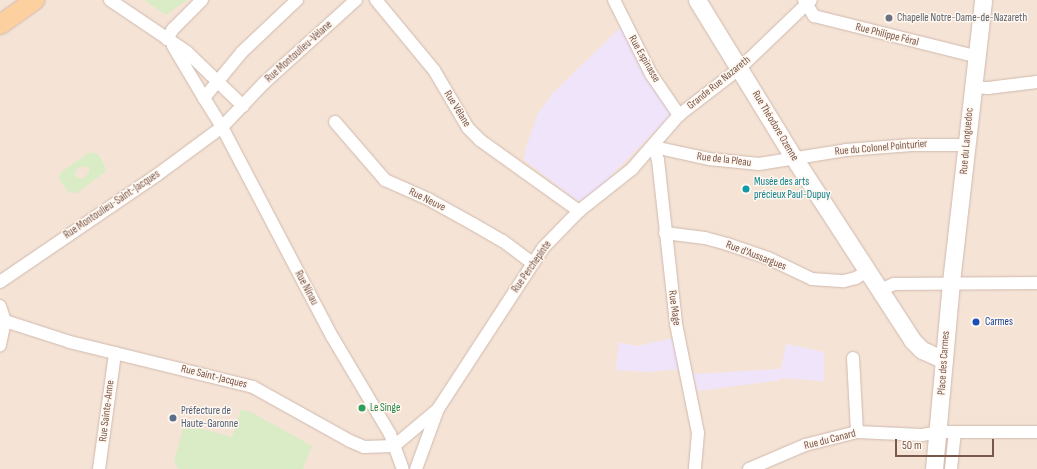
<!DOCTYPE html>
<html>
<head>
<meta charset="utf-8">
<style>
	body { margin:0 }
	#map { position:relative; width:1037px; height:469px; overflow:hidden; background:#fdf3e8; font-family:"Sofia Sans Condensed",sans-serif }
	div>[style] { position:absolute }
	[style*='--x'] { left:calc(var(--x)*1px); top:calc(var(--y)*1px); width:calc(var(--w)*1px); rotate:calc(var(--a)*1deg) }
	.residential>* { inset:0; background:#f5e4d6; transform-origin:0 0 }
	.education>* { inset:0; background:#f0e4fa }
	.green>* { inset:0; background:#d9ecc5 }
	.roads { filter:drop-shadow(0 0 1px #d0b9ad) drop-shadow(0 0 1px #d0b9ad) }
	.street>* { height:12px; margin:-6px; padding:0 6px; transform-origin:6px; border-radius:6px; background:#fff }
	.secondary>* { height:17px; margin:-8.5px; padding:0 8.5px; transform-origin:8.5px; border-radius:8.5px; background:#fff }
	.primary>* { height:19px; margin:-9.5px; padding:0 9.5px; transform-origin:9.5px; border-radius:9.5px; background:#fdd19f }
	.dots>* { width:11px; height:11px; translate:-50% -50%; box-sizing:border-box; border:2px solid #fff7ef; border-radius:50% }
	span { translate:-50% -50%; white-space:nowrap; text-align:center; line-height:1.15; -webkit-text-stroke:3px #fff7ef; paint-order:stroke }
	.worship-label { font-size:11px; color:#5b616d }
	.left { translate:0 -50%; text-align:left }
	.street-label { font-size:11px; color:#79574b }
	.culture-label { font-size:11px; color:#0d838f }
	.transit-label { font-size:11px; color:#164399 }
	.leisure-label { font-size:11px; color:#27864d }
	.service-label { font-size:11px; color:#4e5e75 }
	.scale { position:absolute; left:895px; top:439px; width:99px; height:18px; box-sizing:border-box; border:2px solid #79574b; border-top:0; padding-left:5px; font-size:12px; line-height:14px; white-space:nowrap; color:#79574b; -webkit-text-stroke:3px #fff7ef; paint-order:stroke }
</style>
</head>
<body>
<div id="map">
	<div class="residential">
		<div style="left:0;top:0;width:1037px;height:469px"></div>
	</div>
	<div class="education">
		<div style="clip-path:polygon(621px 27px,672px 114px,601px 186px,579px 202px,524px 160px,526px 147px,538px 114px,552px 94px)"></div>
		<div style="clip-path:polygon(673px 338px,680px 369px,647px 372px,616px 370px,619px 342px,637px 346px)"></div>
		<div style="clip-path:polygon(786px 344px,824px 352px,824px 381px,781px 378px,781px 380px,698px 391px,693px 374px,781px 369px)"></div>
	</div>
	<div class="green">
		<div style="clip-path:polygon(144px 0,187px 0,166px 15px)"></div>
		<div style="clip-path:polygon(evenodd,90px 152px,98px 154px,105px 166px,105px 172px,77px 193px,68px 192px,59px 179px,61px 172px,90px 152px,82px 166px,89px 168px,89px 172px,83px 179px,75px 176px,77px 169px,82px 166px)"></div>
		<div style="clip-path:polygon(241px 409px,251px 412px,312px 446px,303px 469px,179px 469px,174px 462px,184px 424px,232px 437px)"></div>
	</div>
	<div class="roads">
		<div class="street">
			<div style="--x:110;--y:0;--w:93;--a:34"></div>
			<div style="--x:187;--y:52;--w:78;--a:44"></div>
			<div style="--x:297;--y:0;--w:76;--a:136.6"></div>
			<div style="--x:242;--y:52;--w:60;--a:129.6"></div>
			<div style="--x:204;--y:98;--w:34;--a:58"></div>
			<div style="--x:222;--y:127;--w:61;--a:-46.3"></div>
			<div style="--x:264;--y:83;--w:124;--a:-42.1"></div>
			<div style="--x:376;--y:0;--w:91;--a:50.4"></div>
			<div style="--x:434;--y:70;--w:67;--a:59.6"></div>
			<div style="--x:468;--y:128;--w:17;--a:45"></div>
			<div style="--x:480;--y:140;--w:122;--a:35.6"></div>
			<div style="--x:614;--y:0;--w:83;--a:63.4"></div>
			<div style="--x:651;--y:74;--w:50;--a:55.7"></div>
			<div style="--x:804;--y:0;--w:19;--a:58"></div>
			<div style="--x:814;--y:16;--w:166;--a:14"></div>
			<div style="--x:167;--y:39;--w:12;--a:-59"></div>
			<div style="--x:173;--y:29;--w:41;--a:-45"></div>
			<div style="--x:173;--y:46;--w:61;--a:59.2"></div>
			<div style="--x:972;--y:87;--w:16;--a:4"></div>
			<div style="--x:988;--y:88;--w:49;--a:-7"></div>
			<div style="--x:335;--y:122;--w:77;--a:49.2"></div>
			<div style="--x:385;--y:180;--w:47;--a:23.8"></div>
			<div style="--x:428;--y:199;--w:51;--a:29.1"></div>
			<div style="--x:473;--y:224;--w:34;--a:30"></div>
			<div style="--x:503;--y:241;--w:36;--a:37"></div>
			<div style="--x:654;--y:147;--w:14;--a:73"></div>
			<div style="--x:658;--y:160;--w:165;--a:83.7"></div>
			<div style="--x:676;--y:324;--w:111;--a:78.6"></div>
			<div style="--x:698;--y:433;--w:36;--a:95"></div>
			<div style="--x:654;--y:147;--w:56;--a:12.3"></div>
			<div style="--x:709;--y:159;--w:50;--a:5.7"></div>
			<div style="--x:759;--y:164;--w:88;--a:-9.1"></div>
			<div style="--x:846;--y:150;--w:66;--a:-4.3"></div>
			<div style="--x:912;--y:145;--w:55;--a:0"></div>
			<div style="--x:665;--y:233;--w:40;--a:7.1"></div>
			<div style="--x:705;--y:238;--w:23;--a:15"></div>
			<div style="--x:727;--y:244;--w:43;--a:18.9"></div>
			<div style="--x:768;--y:258;--w:49;--a:25.5"></div>
			<div style="--x:812;--y:279;--w:32;--a:4"></div>
			<div style="--x:844;--y:281;--w:12;--a:-14"></div>
			<div style="--x:856;--y:278;--w:13;--a:-32"></div>
			<div style="--x:0;--y:282;--w:190;--a:-34.3"></div>
			<div style="--x:157;--y:175;--w:81;--a:-36.4"></div>
			<div style="--x:222;--y:127;--w:238;--a:62.3"></div>
			<div style="--x:333;--y:338;--w:112;--a:59.3"></div>
			<div style="--x:390;--y:434;--w:37;--a:70"></div>
			<div style="--x:880;--y:290;--w:15;--a:-23"></div>
			<div style="--x:894;--y:284;--w:143;--a:-0.4"></div>
			<div style="--x:0;--y:306;--w:16;--a:72"></div>
			<div style="--x:5;--y:321;--w:25;--a:102"></div>
			<div style="--x:5;--y:321;--w:68;--a:17.9"></div>
			<div style="--x:70;--y:342;--w:188;--a:13.8"></div>
			<div style="--x:253;--y:387;--w:111;--a:29.1"></div>
			<div style="--x:350;--y:441;--w:15;--a:23"></div>
			<div style="--x:364;--y:447;--w:30;--a:-2"></div>
			<div style="--x:853;--y:358;--w:74;--a:86.9"></div>
			<div style="--x:394;--y:446;--w:56;--a:-39.9"></div>
			<div style="--x:99;--y:469;--w:117;--a:-82.1"></div>
			<div style="--x:416;--y:469;--w:64;--a:-69.9"></div>
			<div style="--x:438;--y:409;--w:192;--a:-56.9"></div>
			<div style="--x:543;--y:248;--w:52;--a:-45.8"></div>
			<div style="--x:579;--y:211;--w:68;--a:-38.4"></div>
			<div style="--x:632;--y:169;--w:72;--a:-49"></div>
			<div style="--x:679;--y:115;--w:77;--a:-37.6"></div>
			<div style="--x:740;--y:68;--w:98;--a:-43.8"></div>
			<div style="--x:749;--y:469;--w:61;--a:-23.2"></div>
			<div style="--x:805;--y:445;--w:54;--a:-14"></div>
			<div style="--x:857;--y:432;--w:65;--a:2.6"></div>
			<div style="--x:922;--y:435;--w:17;--a:-10"></div>
			<div style="--x:939;--y:432;--w:98;--a:0"></div>
			<div style="--x:951;--y:469;--w:37;--a:-84"></div>
		</div>
		<div class="secondary">
			<div style="--x:697;--y:0;--w:185;--a:58.5"></div>
			<div style="--x:794;--y:158;--w:217;--a:57"></div>
			<div style="--x:912;--y:340;--w:14;--a:45"></div>
			<div style="--x:922;--y:350;--w:24;--a:24"></div>
			<div style="--x:934;--y:469;--w:188;--a:-84.8"></div>
			<div style="--x:951;--y:282;--w:284;--a:-83.5"></div>
		</div>
		<div class="primary">
			<div style="--x:0;--y:24;--w:42;--a:-35.2"></div>
		</div>
	</div>
	<div class="dots">
		<div style="left:889px;top:18px;background:#6b7280"></div>
		<div style="left:746px;top:189px;background:#0f9aa8"></div>
		<div style="left:976px;top:322px;background:#1a4fb4"></div>
		<div style="left:362px;top:408px;background:#2e9e5b"></div>
		<div style="left:173px;top:418px;background:#5c6f8a"></div>
	</div>
	<div class="worship-label">
		<span class="left" style="left:897px;top:18px">Chapelle Notre-Dame-de-Nazareth</span>
	</div>
	<div class="street-label">
		<span style="left:887px;top:35px;rotate:14deg">Rue Philippe Féral</span>
		<span style="left:299px;top:52px;rotate:-42deg">Rue Montoulieu-Vélane</span>
		<span style="left:644px;top:59px;rotate:60deg">Rue Espinasse</span>
		<span style="left:719px;top:83px;rotate:-39deg">Grande Rue Nazareth</span>
		<span style="left:457px;top:109px;rotate:58deg">Rue Vélane</span>
		<span style="left:775px;top:126px;rotate:59deg">Rue Théodore Ozenne</span>
		<span style="left:967px;top:141px;rotate:-85deg">Rue du Languedoc</span>
		<span style="left:881px;top:148px;rotate:-5deg">Rue du Colonel Pointurier</span>
		<span style="left:724px;top:160px;rotate:7deg">Rue de la Pleau</span>
		<span style="left:427px;top:200px;rotate:26deg">Rue Neuve</span>
		<span style="left:112px;top:205px;rotate:-34deg">Rue Montoulieu-Saint-Jacques</span>
		<span style="left:756px;top:256px;rotate:21deg">Rue d'Aussargues</span>
		<span style="left:532px;top:267px;rotate:-55deg">Rue Perchepinte</span>
		<span style="left:306px;top:288px;rotate:62deg">Rue Ninau</span>
		<span style="left:674px;top:308px;rotate:82deg">Rue Mage</span>
		<span style="left:944px;top:363px;rotate:-86deg">Place des Carmes</span>
		<span style="left:214px;top:377px;rotate:14deg">Rue Saint-Jacques</span>
		<span style="left:107px;top:411px;rotate:-83deg">Rue Sainte-Anne</span>
		<span style="left:830px;top:440px;rotate:-14deg">Rue du Canard</span>
	</div>
	<div class="culture-label">
		<span class="left" style="left:754px;top:189px">Musée des arts<br>précieux Paul-Dupuy</span>
	</div>
	<div class="transit-label">
		<span class="left" style="left:985px;top:322px">Carmes</span>
	</div>
	<div class="leisure-label">
		<span class="left" style="left:370px;top:408px">Le Singe</span>
	</div>
	<div class="service-label">
		<span class="left" style="left:181px;top:418px">Préfecture de<br>Haute-Garonne</span>
	</div>
	<div class="scale">50 m</div>
</div>
</body>
</html>
